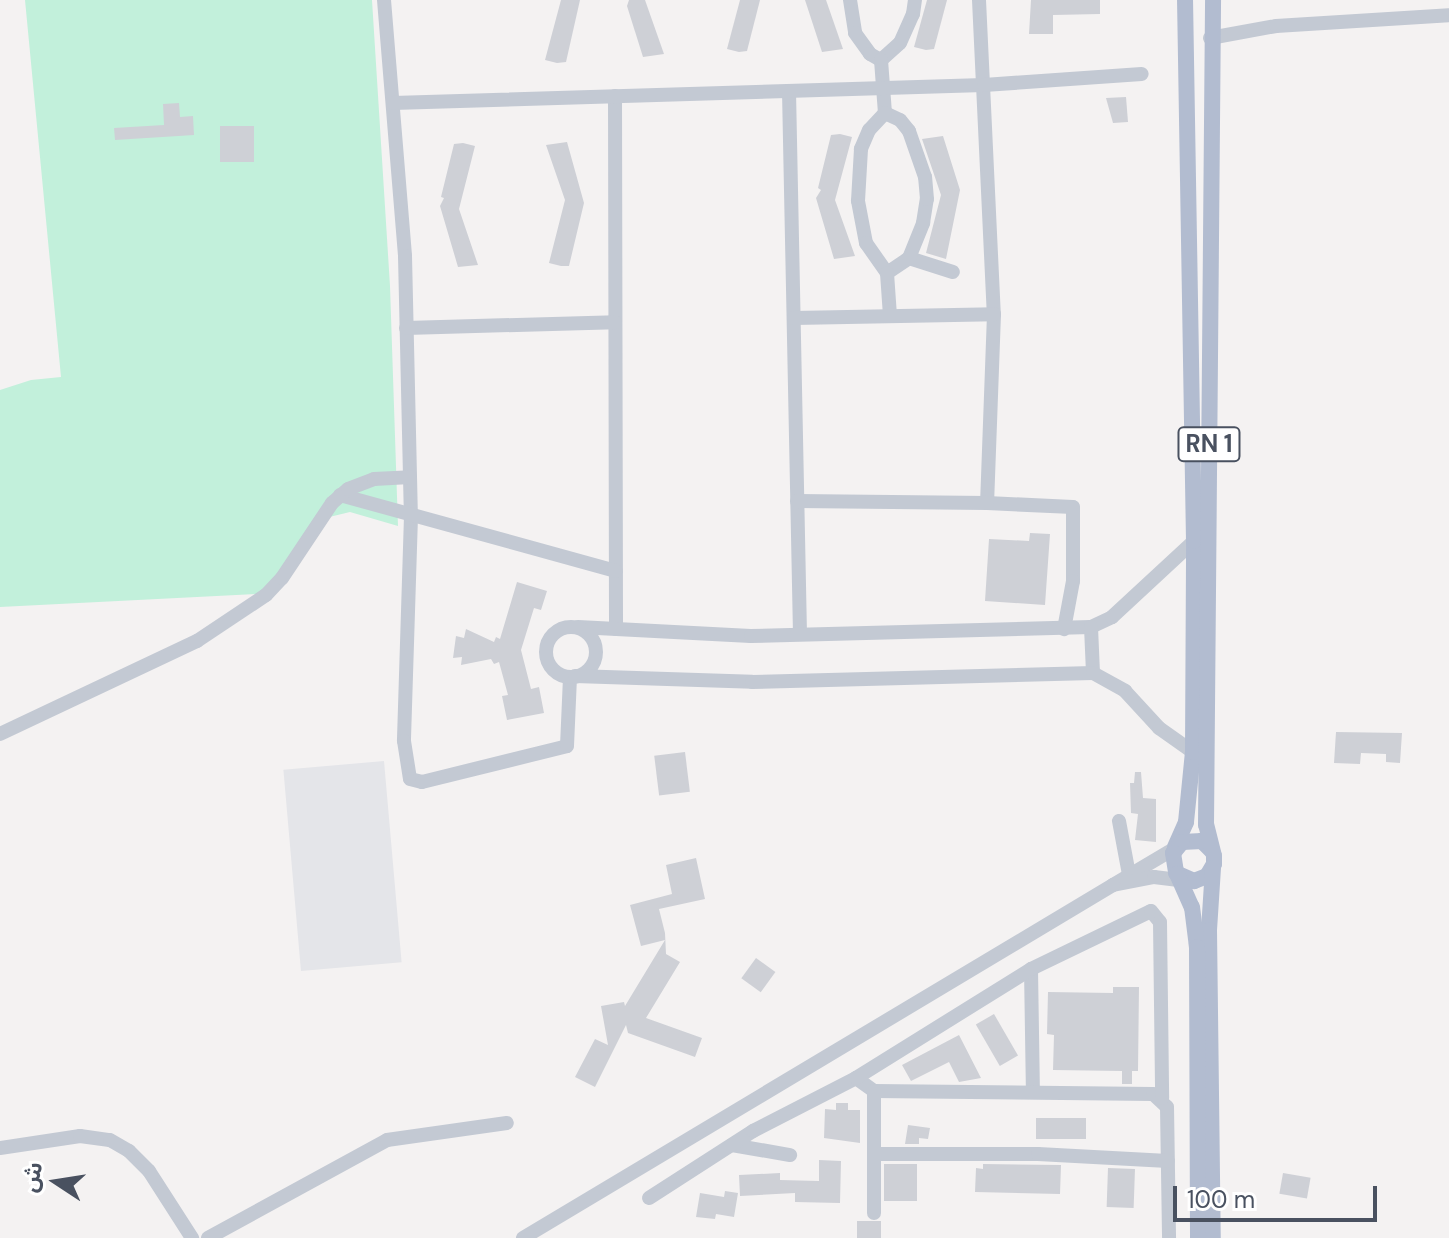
<!DOCTYPE html>
<html>
<head>
<meta charset="utf-8">
<style>
	body { margin:0 }
	#map { position:relative; width:1449px; height:1238px; overflow:hidden; background:#f4f2f2; font-family:"DM Sans","Noto Sans Arabic",sans-serif }
	div>[style] { position:absolute }
	[style*='--x'] { left:calc(var(--x)*1px); top:calc(var(--y)*1px); width:calc(var(--w)*1px); rotate:calc(var(--a)*1deg) }
	.airport>* { inset:0; background:#e4e5e9; transform-origin:0 0 }
	.green>* { inset:0; background:#c2f0db }
	.building>* { inset:0; background:#ced0d6; transform-origin:0 0 }
	.minor>* { height:14px; margin:-7px; padding:0 7px; transform-origin:7px; border-radius:7px; background:#c3c9d3 }
	.minor>.ring { margin:-7px; padding:0; box-sizing:content-box; background:none; border:14px solid #c3c9d3; border-radius:50% }
	.major>* { height:16px; margin:-8px; padding:0 8px; transform-origin:8px; border-radius:8px; background:#b2bcd0 }
	span { translate:-50% -50%; white-space:nowrap; text-align:center; line-height:1.15; -webkit-text-stroke:7px #fff; paint-order:stroke }
	.shield-label span { padding:2px 6px; background:#fff; border:2px solid; border-radius:6px; -webkit-text-stroke-width:0 }
	.shield-label { font-size:24px; color:#495160; font-weight:700 }
	.north { position:absolute; left:16px; top:1142px; width:80px; height:80px; -webkit-text-stroke:6px #fff; paint-order:stroke; rotate:282deg; font-size:22px; font-weight:700; line-height:32px; text-align:center; color:#495160 }
	.north::after { content:''; display:block; margin:auto; width:28px; height:36px; background:#495160; clip-path:polygon(50% 0,100% 100%,50% 72%,0 100%) }
	.scale { position:absolute; left:1173px; top:1186px; width:204px; height:36px; box-sizing:border-box; border:4px solid #495160; border-top:0; padding-left:10px; font-size:24px; line-height:28px; white-space:nowrap; color:#495160; -webkit-text-stroke:6px #fff; paint-order:stroke }
</style>
</head>
<body>
<div id="map">
	<div class="airport">
		<div style="left:384px;top:761px;width:202px;height:101px;rotate:85deg"></div>
	</div>
	<div class="green">
		<div style="clip-path:polygon(25px 0,372px 0,390px 286px,398px 526px,350px 512px,321px 519px,274px 582px,257px 594px,0 607px,0 390px,31px 380px,61px 377px)"></div>
	</div>
	<div class="building">
		<div style="clip-path:polygon(561px 0,580px 0,566px 62px,557px 63px,545px 60px)"></div>
		<div style="clip-path:polygon(629px 0,645px 0,664px 54px,643px 57px,627px 6px)"></div>
		<div style="clip-path:polygon(740px 0,760px 0,747px 51px,739px 52px,727px 49px)"></div>
		<div style="clip-path:polygon(805px 0,826px 0,843px 49px,822px 52px)"></div>
		<div style="clip-path:polygon(927px 0,947px 0,934px 49px,926px 50px,914px 47px)"></div>
		<div style="clip-path:polygon(1031px 0,1100px 0,1100px 14px,1053px 15px,1053px 34px,1029px 34px)"></div>
		<div style="clip-path:polygon(1126px 97px,1128px 122px,1113px 123px,1106px 98px)"></div>
		<div style="clip-path:polygon(179px 103px,180px 117px,193px 116px,194px 135px,115px 140px,114px 128px,164px 125px,163px 104px)"></div>
		<div style="left:220px;top:126px;width:34px;height:36px"></div>
		<div style="clip-path:polygon(840px 134px,852px 137px,835px 200px,855px 256px,834px 259px,816px 198px,821px 190px,818px 188px,831px 135px)"></div>
		<div style="clip-path:polygon(943px 136px,960px 190px,946px 259px,926px 253px,941px 195px,922px 139px)"></div>
		<div style="clip-path:polygon(567px 142px,584px 203px,569px 266px,561px 266px,549px 263px,565px 200px,546px 145px)"></div>
		<div style="clip-path:polygon(463px 143px,475px 146px,459px 209px,478px 265px,458px 267px,440px 206px,444px 198px,441px 197px,454px 144px)"></div>
		<div style="clip-path:polygon(1030px 533px,1050px 534px,1045px 605px,985px 601px,989px 539px,1029px 541px)"></div>
		<div style="clip-path:polygon(517px 582px,547px 591px,541px 610px,534px 608px,521px 650px,531px 689px,539px 687px,544px 713px,507px 720px,502px 696px,508px 695px,499px 662px,494px 664px,491px 659px,461px 665px,462px 657px,453px 658px,456px 636px,464px 638px,466px 629px,494px 642px,496px 637px,500px 639px)"></div>
		<div style="clip-path:polygon(1336px 732px,1402px 733px,1400px 763px,1386px 762px,1386px 754px,1361px 753px,1360px 764px,1334px 763px)"></div>
		<div style="left:685px;top:752px;width:40px;height:31px;rotate:83deg"></div>
		<div style="clip-path:polygon(1135px 772px,1141px 772px,1143px 798px,1156px 799px,1156px 842px,1135px 840px,1138px 814px,1131px 813px,1130px 783px,1134px 783px)"></div>
		<div style="clip-path:polygon(696px 858px,705px 899px,659px 909px,665px 933px,666px 954px,680px 962px,646px 1018px,702px 1038px,695px 1057px,628px 1033px,626px 1025px,595px 1087px,575px 1077px,595px 1039px,608px 1045px,601px 1006px,624px 1002px,625px 1006px,665px 940px,641px 946px,630px 905px,672px 894px,666px 865px)"></div>
		<div style="left:756px;top:958px;width:24px;height:25px;rotate:36deg"></div>
		<div style="clip-path:polygon(1113px 987px,1139px 987px,1138px 1071px,1132px 1071px,1132px 1084px,1122px 1084px,1122px 1071px,1053px 1070px,1054px 1035px,1047px 1034px,1048px 992px,1113px 993px)"></div>
		<div style="left:994px;top:1014px;width:48px;height:21px;rotate:60deg"></div>
		<div style="clip-path:polygon(959px 1035px,981px 1078px,959px 1082px,949px 1062px,911px 1081px,902px 1065px)"></div>
		<div style="clip-path:polygon(836px 1103px,848px 1103px,848px 1110px,860px 1110px,860px 1143px,824px 1138px,825px 1109px,836px 1110px)"></div>
		<div style="left:1036px;top:1118px;width:50px;height:21px"></div>
		<div style="clip-path:polygon(908px 1125px,930px 1128px,928px 1139px,919px 1138px,919px 1144px,905px 1144px)"></div>
		<div style="clip-path:polygon(819px 1160px,841px 1161px,840px 1203px,795px 1202px,795px 1193px,740px 1196px,739px 1175px,780px 1173px,780px 1180px,819px 1181px)"></div>
		<div style="left:884px;top:1164px;width:33px;height:37px"></div>
		<div style="clip-path:polygon(983px 1164px,1061px 1165px,1060px 1194px,975px 1192px,976px 1168px,983px 1169px)"></div>
		<div style="left:1108px;top:1168px;width:27px;height:39px;rotate:2deg"></div>
		<div style="left:1283px;top:1173px;width:28px;height:21px;rotate:10deg"></div>
		<div style="clip-path:polygon(725px 1191px,738px 1193px,734px 1217px,716px 1214px,715px 1219px,696px 1217px,700px 1193px,724px 1197px)"></div>
		<div style="left:857px;top:1221px;width:24px;height:17px"></div>
	</div>
	<div class="minor">
		<div style="--x:384;--y:0;--w:257;--a:85.3"></div>
		<div style="--x:405;--y:256;--w:260;--a:88.7"></div>
		<div style="--x:411;--y:516;--w:225;--a:91.8"></div>
		<div style="--x:404;--y:741;--w:38;--a:81"></div>
		<div style="--x:410;--y:779;--w:12;--a:14"></div>
		<div style="--x:422;--y:782;--w:149;--a:-13.9"></div>
		<div style="--x:567;--y:746;--w:69;--a:-87.5"></div>
		<div style="--x:850;--y:0;--w:33;--a:81"></div>
		<div style="--x:855;--y:33;--w:26;--a:54"></div>
		<div style="--x:870;--y:54;--w:13;--a:29"></div>
		<div style="--x:881;--y:60;--w:25;--a:-42"></div>
		<div style="--x:900;--y:43;--w:32;--a:-66"></div>
		<div style="--x:913;--y:14;--w:14;--a:-82"></div>
		<div style="--x:979;--y:0;--w:314;--a:87.3"></div>
		<div style="--x:994;--y:314;--w:189;--a:92.1"></div>
		<div style="--x:987;--y:503;--w:86;--a:2.7"></div>
		<div style="--x:1073;--y:507;--w:74;--a:90"></div>
		<div style="--x:1073;--y:581;--w:49;--a:100.6"></div>
		<div style="--x:1210;--y:38;--w:67;--a:-10.3"></div>
		<div style="--x:1276;--y:26;--w:173;--a:-3.6"></div>
		<div style="--x:881;--y:60;--w:53;--a:85.7"></div>
		<div style="--x:789;--y:91;--w:543;--a:88.84"></div>
		<div style="--x:615;--y:96;--w:533;--a:89.89"></div>
		<div style="--x:393;--y:103;--w:591;--a:-1.74"></div>
		<div style="--x:984;--y:85;--w:158;--a:-4"></div>
		<div style="--x:909;--y:258;--w:46;--a:17.7"></div>
		<div style="--x:887;--y:273;--w:27;--a:-34"></div>
		<div style="--x:909;--y:258;--w:38;--a:-68"></div>
		<div style="--x:923;--y:223;--w:24;--a:-81"></div>
		<div style="--x:927;--y:199;--w:22;--a:-95"></div>
		<div style="--x:925;--y:177;--w:49;--a:-109.2"></div>
		<div style="--x:909;--y:131;--w:14;--a:-129"></div>
		<div style="--x:900;--y:120;--w:17;--a:-155"></div>
		<div style="--x:885;--y:113;--w:23;--a:133"></div>
		<div style="--x:869;--y:130;--w:21;--a:113"></div>
		<div style="--x:861;--y:149;--w:52;--a:93.3"></div>
		<div style="--x:858;--y:201;--w:43;--a:79.2"></div>
		<div style="--x:866;--y:243;--w:37;--a:55"></div>
		<div style="--x:887;--y:273;--w:43;--a:86"></div>
		<div style="--x:794;--y:318;--w:200;--a:-1.1"></div>
		<div style="--x:406;--y:328;--w:209;--a:-1.6"></div>
		<div style="--x:340;--y:495;--w:286;--a:15.4"></div>
		<div style="--x:797;--y:501;--w:190;--a:0.6"></div>
		<div style="--x:578;--y:627;--w:173;--a:3"></div>
		<div style="--x:751;--y:636;--w:340;--a:-1.5"></div>
		<div style="--x:1091;--y:627;--w:23;--a:-25"></div>
		<div style="--x:1112;--y:617;--w:112;--a:-42.8"></div>
		<div style="--x:1091;--y:627;--w:46;--a:87.5"></div>
		<div class="ring" style="left:546px;top:627px;width:36px;height:36px"></div>
		<div style="--x:575;--y:676;--w:177;--a:1.9"></div>
		<div style="--x:752;--y:682;--w:341;--a:-1.5"></div>
		<div style="--x:1093;--y:673;--w:37;--a:29"></div>
		<div style="--x:1125;--y:691;--w:50;--a:47.4"></div>
		<div style="--x:1159;--y:728;--w:42;--a:35.2"></div>
		<div style="--x:0;--y:734;--w:218;--a:-25.3"></div>
		<div style="--x:197;--y:641;--w:83;--a:-33.7"></div>
		<div style="--x:266;--y:595;--w:23;--a:-47"></div>
		<div style="--x:282;--y:578;--w:90;--a:-56.3"></div>
		<div style="--x:332;--y:503;--w:21;--a:-41"></div>
		<div style="--x:348;--y:489;--w:28;--a:-21"></div>
		<div style="--x:374;--y:479;--w:36;--a:-3"></div>
		<div style="--x:1119;--y:821;--w:60;--a:79.4"></div>
		<div style="--x:1177;--y:847;--w:74;--a:149.3"></div>
		<div style="--x:1113;--y:885;--w:42;--a:-11"></div>
		<div style="--x:1154;--y:877;--w:33;--a:7"></div>
		<div style="--x:1031;--y:969;--w:123;--a:89.1"></div>
		<div style="--x:856;--y:1078;--w:22;--a:36"></div>
		<div style="--x:874;--y:1091;--w:279;--a:0.6"></div>
		<div style="--x:1153;--y:1094;--w:19;--a:43"></div>
		<div style="--x:1167;--y:1107;--w:131;--a:89.1"></div>
		<div style="--x:732;--y:1145;--w:59;--a:9.8"></div>
		<div style="--x:0;--y:1148;--w:81;--a:-8.5"></div>
		<div style="--x:80;--y:1136;--w:30;--a:8"></div>
		<div style="--x:110;--y:1140;--w:22;--a:30"></div>
		<div style="--x:129;--y:1151;--w:28;--a:45"></div>
		<div style="--x:149;--y:1171;--w:80;--a:57.3"></div>
		<div style="--x:874;--y:1154;--w:164;--a:0"></div>
		<div style="--x:1038;--y:1154;--w:130;--a:3.1"></div>
		<div style="--x:649;--y:1198;--w:124;--a:-32.8"></div>
		<div style="--x:753;--y:1131;--w:116;--a:-27.2"></div>
		<div style="--x:856;--y:1078;--w:206;--a:-31.9"></div>
		<div style="--x:1031;--y:969;--w:133;--a:-25.8"></div>
		<div style="--x:1151;--y:911;--w:14;--a:51"></div>
		<div style="--x:1160;--y:922;--w:176;--a:89.3"></div>
		<div style="--x:874;--y:1213;--w:122;--a:-90"></div>
		<div style="--x:208;--y:1238;--w:204;--a:-28.7"></div>
		<div style="--x:387;--y:1140;--w:121;--a:-8.1"></div>
		<div style="--x:523;--y:1238;--w:688;--a:-30.89"></div>
	</div>
	<div class="major">
		<div style="--x:1175;--y:847;--w:27;--a:-66"></div>
		<div style="--x:1186;--y:822;--w:70;--a:-84.3"></div>
		<div style="--x:1193;--y:752;--w:211;--a:-89.7"></div>
		<div style="--x:1194;--y:541;--w:541;--a:-90.95"></div>
		<div style="--x:1211;--y:850;--w:13;--a:-135"></div>
		<div style="--x:1202;--y:841;--w:20;--a:177"></div>
		<div style="--x:1182;--y:842;--w:14;--a:129"></div>
		<div style="--x:1173;--y:853;--w:20;--a:81"></div>
		<div style="--x:1176;--y:873;--w:20;--a:24"></div>
		<div style="--x:1194;--y:881;--w:14;--a:-21"></div>
		<div style="--x:1207;--y:876;--w:14;--a:-60"></div>
		<div style="--x:1214;--y:864;--w:8;--a:-90"></div>
		<div style="--x:1214;--y:856;--w:32;--a:-104"></div>
		<div style="--x:1206;--y:825;--w:825;--a:-89.51"></div>
		<div style="--x:1213;--y:868;--w:62;--a:93.7"></div>
		<div style="--x:1209;--y:930;--w:308;--a:89.3"></div>
		<div style="--x:1177;--y:874;--w:36;--a:66"></div>
		<div style="--x:1192;--y:907;--w:40;--a:82.9"></div>
		<div style="--x:1197;--y:947;--w:291;--a:89.8"></div>
	</div>
	<div class="shield-label">
		<span style="left:1209px;top:444px">RN 1</span>
	</div>
	<div class="north">ش</div>
	<div class="scale">100 m</div>
</div>
</body>
</html>
